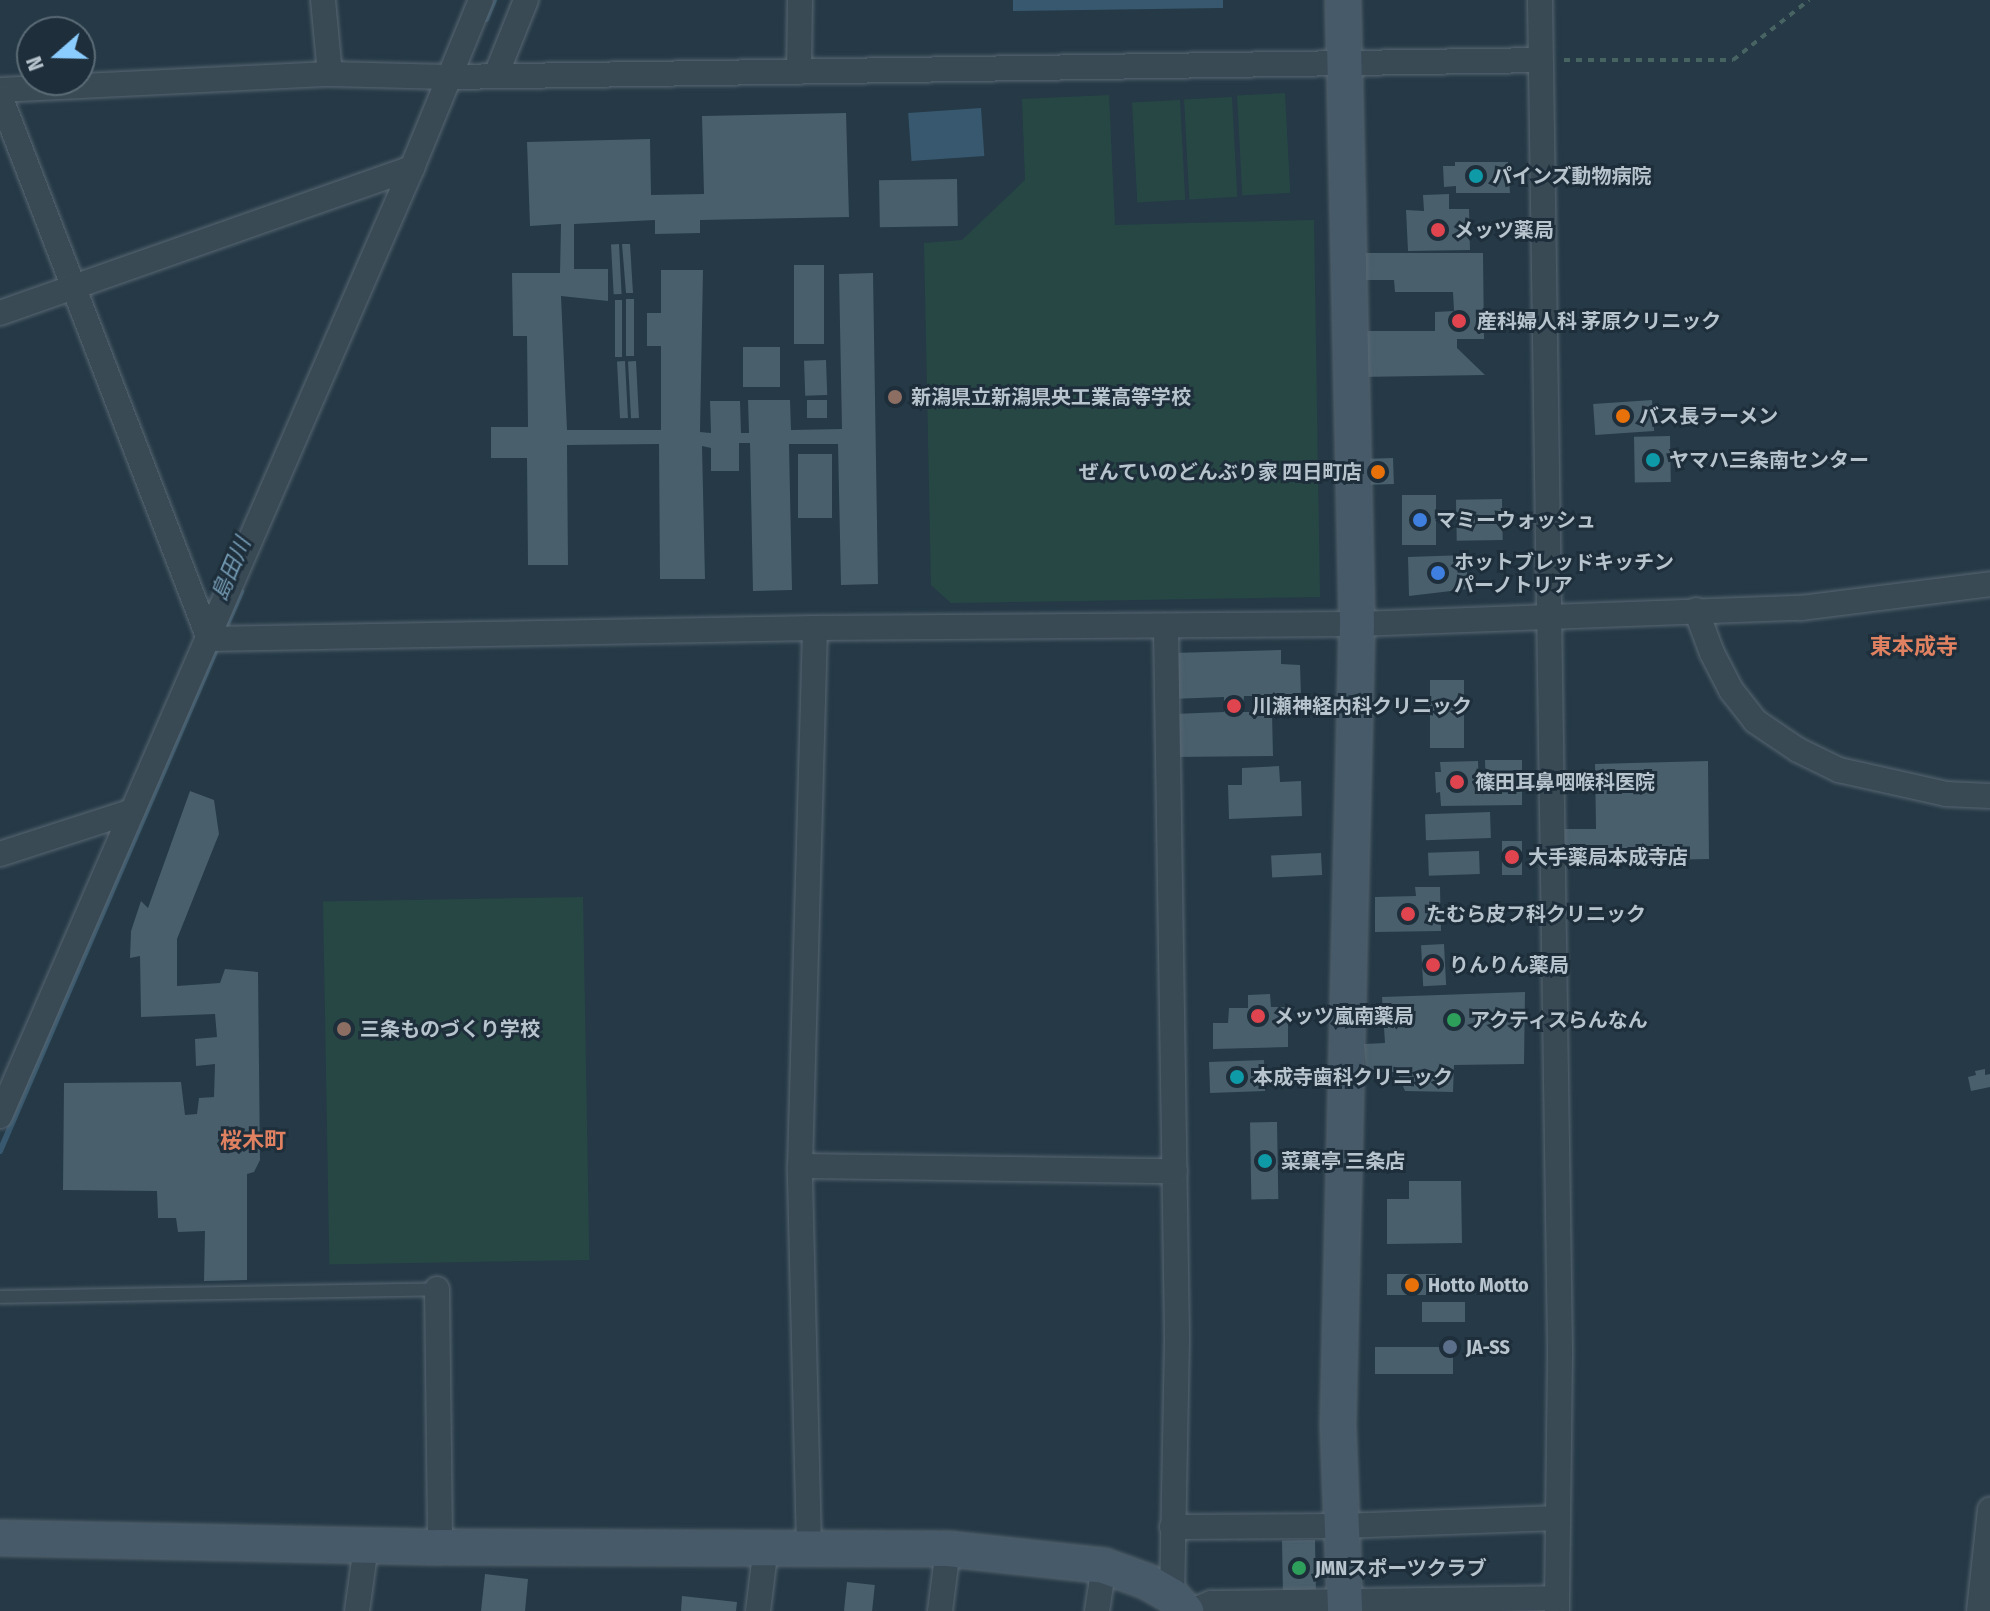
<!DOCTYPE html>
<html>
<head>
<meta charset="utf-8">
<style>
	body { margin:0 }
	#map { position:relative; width:1990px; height:1611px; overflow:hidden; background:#253946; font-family:"Fira Sans Condensed","Noto Sans JP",sans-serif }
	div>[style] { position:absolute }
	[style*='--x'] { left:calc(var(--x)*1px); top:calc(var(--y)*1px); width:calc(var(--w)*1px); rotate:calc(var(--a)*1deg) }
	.green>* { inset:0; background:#274745; transform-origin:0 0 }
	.water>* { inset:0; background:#37586e; transform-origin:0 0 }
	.stream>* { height:6px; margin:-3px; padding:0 3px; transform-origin:3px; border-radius:3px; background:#37586e }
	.building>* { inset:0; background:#495f6c; transform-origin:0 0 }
	.path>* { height:4px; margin-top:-2px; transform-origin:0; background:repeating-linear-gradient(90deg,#486462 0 6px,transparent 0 12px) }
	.roads { filter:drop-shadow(0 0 2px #586772) drop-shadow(0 0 2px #586772) }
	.lane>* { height:12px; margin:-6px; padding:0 6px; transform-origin:6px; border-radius:6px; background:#3a4a55 }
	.street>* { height:24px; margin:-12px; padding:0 12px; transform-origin:12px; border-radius:12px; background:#3a4a55 }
	.secondary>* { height:34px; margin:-17px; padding:0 17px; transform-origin:17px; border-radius:17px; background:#475a69 }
	.dots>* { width:22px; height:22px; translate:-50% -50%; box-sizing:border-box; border:4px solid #1e2f3b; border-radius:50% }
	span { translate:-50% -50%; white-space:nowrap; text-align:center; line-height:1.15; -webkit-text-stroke:6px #1e2f3b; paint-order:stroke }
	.poi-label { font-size:20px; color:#b7c4ce; font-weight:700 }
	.left { translate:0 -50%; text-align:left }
	.right { translate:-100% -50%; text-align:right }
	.water-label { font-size:22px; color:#759bb4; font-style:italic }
	.neighbourhood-label { font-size:22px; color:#e08161; font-weight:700 }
	.north { position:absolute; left:16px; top:16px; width:80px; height:80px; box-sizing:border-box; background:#1e2f3b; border:2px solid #5b6b76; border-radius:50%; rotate:250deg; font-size:22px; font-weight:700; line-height:32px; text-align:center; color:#b7c4ce }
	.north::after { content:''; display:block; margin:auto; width:28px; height:36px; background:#8ccdff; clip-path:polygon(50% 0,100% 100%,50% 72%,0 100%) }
</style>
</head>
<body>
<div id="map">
	<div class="green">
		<div style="left:1285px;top:93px;width:100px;height:48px;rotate:87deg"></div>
		<div style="clip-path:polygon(1109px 95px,1115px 225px,1314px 220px,1320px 597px,951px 603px,931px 585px,924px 243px,962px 240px,1025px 180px,1022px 99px)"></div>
		<div style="left:1232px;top:97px;width:100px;height:48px;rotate:87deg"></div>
		<div style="left:1180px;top:100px;width:100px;height:48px;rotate:87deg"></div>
		<div style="left:583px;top:897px;width:363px;height:260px;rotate:89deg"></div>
	</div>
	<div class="water">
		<div style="clip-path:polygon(1013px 0,1223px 0,1223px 8px,1013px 11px)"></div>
		<div style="left:981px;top:108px;width:48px;height:73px;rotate:86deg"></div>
	</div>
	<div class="stream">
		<div style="--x:486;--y:19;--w:21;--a:-67"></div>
		<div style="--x:223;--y:633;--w:45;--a:-66.3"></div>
		<div style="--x:0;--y:1151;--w:549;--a:-66.71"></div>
	</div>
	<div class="building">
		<div style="clip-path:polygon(846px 113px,849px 217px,700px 220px,700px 233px,655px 234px,655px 220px,574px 224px,574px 269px,608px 269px,608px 301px,561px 296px,567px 430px,661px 430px,661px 346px,647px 346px,647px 313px,661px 313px,661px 270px,703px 270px,700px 432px,711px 433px,710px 401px,740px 401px,741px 433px,749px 433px,748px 400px,790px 400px,791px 430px,842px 429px,839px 274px,873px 273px,878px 584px,841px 585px,838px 444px,789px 444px,792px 590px,753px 591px,750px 443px,739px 443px,739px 471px,711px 471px,711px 448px,702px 446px,705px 579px,660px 579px,659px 444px,567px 445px,568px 565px,528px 565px,527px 458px,491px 458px,491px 427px,528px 427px,527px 336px,513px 336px,512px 273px,560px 273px,561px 224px,530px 226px,527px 142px,650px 139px,651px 195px,704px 194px,702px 116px)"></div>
		<div style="clip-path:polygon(1455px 162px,1508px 162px,1510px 193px,1456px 193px,1456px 186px,1444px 187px,1443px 166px,1455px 166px)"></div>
		<div style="left:957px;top:179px;width:47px;height:78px;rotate:89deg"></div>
		<div style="clip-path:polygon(1449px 194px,1449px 209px,1469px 209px,1470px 250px,1408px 251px,1406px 210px,1424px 211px,1423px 195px)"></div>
		<div style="left:619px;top:244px;width:50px;height:8px;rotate:87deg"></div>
		<div style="clip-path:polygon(622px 244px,630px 244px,633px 293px,626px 293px)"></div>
		<div style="clip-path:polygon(1364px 253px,1483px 253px,1484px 339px,1457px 339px,1457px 348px,1485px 375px,1360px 377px,1359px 331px,1435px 331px,1435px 312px,1454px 311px,1453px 292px,1395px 292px,1394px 280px,1365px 280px)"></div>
		<div style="left:794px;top:265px;width:30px;height:79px"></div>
		<div style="left:626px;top:299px;width:8px;height:57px"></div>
		<div style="left:615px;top:300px;width:7px;height:57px"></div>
		<div style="left:743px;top:347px;width:37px;height:40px"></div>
		<div style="left:826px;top:360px;width:35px;height:22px;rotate:88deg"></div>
		<div style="left:625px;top:361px;width:57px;height:8px;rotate:87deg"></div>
		<div style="left:636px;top:361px;width:57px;height:8px;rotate:87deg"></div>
		<div style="left:827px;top:400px;width:18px;height:20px;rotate:90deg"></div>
		<div style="left:1652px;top:400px;width:31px;height:59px;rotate:86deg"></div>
		<div style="left:1670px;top:436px;width:46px;height:36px;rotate:89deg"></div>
		<div style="left:832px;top:454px;width:64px;height:34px;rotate:90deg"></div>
		<div style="left:1393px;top:458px;width:26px;height:31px;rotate:88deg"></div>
		<div style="left:1402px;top:495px;width:34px;height:50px"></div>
		<div style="left:1502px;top:499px;width:41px;height:46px;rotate:89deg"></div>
		<div style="clip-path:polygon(1466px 555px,1468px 589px,1409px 596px,1408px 557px)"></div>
		<div style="clip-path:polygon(1281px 650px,1281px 664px,1300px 665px,1301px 696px,1244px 696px,1243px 712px,1272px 712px,1273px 756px,1174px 757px,1174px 714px,1224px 712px,1224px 697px,1172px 699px,1172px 653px)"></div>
		<div style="left:1430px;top:680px;width:34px;height:68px"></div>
		<div style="clip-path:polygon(1485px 760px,1522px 760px,1522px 805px,1441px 806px,1440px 792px,1436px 793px,1435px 772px,1441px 772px,1440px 762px,1478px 761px,1479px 794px,1486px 794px)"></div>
		<div style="clip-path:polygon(1708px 761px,1709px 859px,1563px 862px,1562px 829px,1596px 829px,1595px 764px)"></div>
		<div style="clip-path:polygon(1279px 766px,1280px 782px,1301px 781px,1302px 816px,1229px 819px,1228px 785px,1242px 785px,1242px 768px)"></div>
		<div style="clip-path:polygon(190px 791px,214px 800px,219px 834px,177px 939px,177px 986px,220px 983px,225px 969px,258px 972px,260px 1160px,254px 1172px,247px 1174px,247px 1280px,204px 1281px,205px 1231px,178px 1232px,176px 1218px,158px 1218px,157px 1191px,63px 1190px,64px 1083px,181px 1082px,185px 1115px,197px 1114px,199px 1098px,214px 1097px,215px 1064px,196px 1066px,195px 1039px,217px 1037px,215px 1014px,141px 1017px,140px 956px,130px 958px,131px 931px,141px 901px,148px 908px)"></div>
		<div style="left:1490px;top:812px;width:26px;height:65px;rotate:88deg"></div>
		<div style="left:1502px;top:841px;width:20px;height:34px"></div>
		<div style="left:1479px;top:851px;width:23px;height:51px;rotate:88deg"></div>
		<div style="left:1321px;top:853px;width:22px;height:50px;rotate:87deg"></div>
		<div style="clip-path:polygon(1415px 887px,1440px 887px,1441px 931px,1375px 932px,1375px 897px,1416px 896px)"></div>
		<div style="left:1444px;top:944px;width:41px;height:23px;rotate:87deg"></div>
		<div style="clip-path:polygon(1525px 992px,1524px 1064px,1454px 1065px,1453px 1092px,1405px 1091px,1397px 1072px,1366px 1072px,1364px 1044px,1385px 1043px,1382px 997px)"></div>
		<div style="clip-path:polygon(1270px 994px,1271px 1007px,1288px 1007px,1288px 1047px,1213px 1049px,1213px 1023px,1228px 1023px,1229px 1008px,1248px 1008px,1248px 995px)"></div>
		<div style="left:1264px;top:1060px;width:31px;height:55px;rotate:88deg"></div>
		<div style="clip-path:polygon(1985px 1069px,1985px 1075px,1990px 1074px,1990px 1087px,1971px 1091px,1968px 1077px,1976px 1075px,1975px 1071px)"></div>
		<div style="left:1277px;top:1122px;width:77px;height:27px;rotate:89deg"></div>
		<div style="clip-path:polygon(1409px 1181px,1461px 1181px,1462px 1243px,1387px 1244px,1387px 1199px,1409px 1199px)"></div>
		<div style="left:1436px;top:1274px;width:21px;height:49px;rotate:90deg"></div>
		<div style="left:1422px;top:1302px;width:43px;height:20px"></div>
		<div style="left:1453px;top:1347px;width:27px;height:78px;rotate:90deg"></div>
		<div style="left:1315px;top:1540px;width:55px;height:33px;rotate:89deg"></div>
		<div style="clip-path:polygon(485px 1574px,528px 1579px,525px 1611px,481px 1611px)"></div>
		<div style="left:847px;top:1582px;width:28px;height:29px;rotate:6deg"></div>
		<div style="clip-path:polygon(682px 1596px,737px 1602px,736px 1611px,681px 1611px)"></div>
	</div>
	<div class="path">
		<div style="--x:1564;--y:60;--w:169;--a:0"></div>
		<div style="--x:1733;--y:60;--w:97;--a:-38.3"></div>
	</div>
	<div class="roads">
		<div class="lane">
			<div style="--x:0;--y:1297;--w:437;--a:-1"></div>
		</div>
		<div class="street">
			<div style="--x:323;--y:0;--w:74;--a:84.6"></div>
			<div style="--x:1540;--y:0;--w:1356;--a:89.15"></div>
			<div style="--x:1560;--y:1356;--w:255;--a:90.7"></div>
			<div style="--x:799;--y:72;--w:72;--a:-89.2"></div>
			<div style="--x:496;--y:75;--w:81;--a:-68.2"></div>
			<div style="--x:0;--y:90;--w:330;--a:-2.8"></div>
			<div style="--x:330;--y:74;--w:119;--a:1.4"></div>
			<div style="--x:449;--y:77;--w:1089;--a:-0.89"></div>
			<div style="--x:0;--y:96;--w:582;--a:68.95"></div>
			<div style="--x:0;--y:313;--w:437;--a:-19.4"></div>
			<div style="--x:412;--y:168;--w:182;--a:-67.7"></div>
			<div style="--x:1696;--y:610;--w:46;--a:69.6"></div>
			<div style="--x:1712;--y:653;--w:42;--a:62.8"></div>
			<div style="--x:1731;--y:690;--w:39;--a:52"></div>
			<div style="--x:1755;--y:721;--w:52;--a:34"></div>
			<div style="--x:1798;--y:750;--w:46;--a:26"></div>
			<div style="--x:1839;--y:770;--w:110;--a:12.6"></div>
			<div style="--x:1946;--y:794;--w:44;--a:2.6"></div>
			<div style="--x:1166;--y:628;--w:711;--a:89.11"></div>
			<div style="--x:1177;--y:1339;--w:257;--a:91.1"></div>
			<div style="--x:209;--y:639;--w:606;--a:-1.04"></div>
			<div style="--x:815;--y:628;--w:542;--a:-0.42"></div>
			<div style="--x:1357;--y:624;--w:444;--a:-2.1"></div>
			<div style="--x:1801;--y:608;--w:191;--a:-7.2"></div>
			<div style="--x:0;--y:854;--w:139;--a:-18"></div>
			<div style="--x:0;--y:1116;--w:1034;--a:-66.51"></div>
			<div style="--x:800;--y:1166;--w:375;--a:0.8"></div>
			<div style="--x:437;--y:1289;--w:258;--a:89.3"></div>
			<div style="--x:1172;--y:1527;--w:169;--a:-0.3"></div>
			<div style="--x:1341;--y:1526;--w:217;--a:-2.1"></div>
			<div style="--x:809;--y:1546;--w:380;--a:-91.4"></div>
			<div style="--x:800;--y:1166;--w:538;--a:-88.4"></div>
			<div style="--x:357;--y:1611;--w:66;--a:-82.1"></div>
			<div style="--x:758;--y:1611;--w:64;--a:-82.9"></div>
			<div style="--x:940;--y:1611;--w:63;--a:-82.6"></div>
			<div style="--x:1097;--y:1611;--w:46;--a:-81.2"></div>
			<div style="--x:1192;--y:1611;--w:21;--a:-23"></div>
			<div style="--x:1211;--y:1603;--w:346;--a:-0.8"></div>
			<div style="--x:1979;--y:1611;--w:102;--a:-83.8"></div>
		</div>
		<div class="secondary">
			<div style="--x:1343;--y:0;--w:624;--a:88.71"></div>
			<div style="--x:1357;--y:624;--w:802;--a:91.36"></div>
			<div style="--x:1338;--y:1426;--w:185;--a:87.8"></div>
			<div style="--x:0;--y:1538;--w:440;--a:1.2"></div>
			<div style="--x:440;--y:1547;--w:508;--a:0.23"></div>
			<div style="--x:948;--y:1549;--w:157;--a:6.2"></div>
			<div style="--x:1104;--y:1566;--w:45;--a:19.7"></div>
			<div style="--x:1146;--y:1581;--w:30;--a:30"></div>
			<div style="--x:1172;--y:1596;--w:21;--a:47"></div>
		</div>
	</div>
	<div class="dots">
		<div style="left:1476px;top:176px;background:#0f9aa8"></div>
		<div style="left:1438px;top:230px;background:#e0444e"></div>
		<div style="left:1459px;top:321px;background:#e0444e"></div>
		<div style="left:895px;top:397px;background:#8d6e63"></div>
		<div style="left:1623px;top:416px;background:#e8710a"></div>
		<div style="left:1653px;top:460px;background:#0f9aa8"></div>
		<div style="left:1378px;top:472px;background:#e8710a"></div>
		<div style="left:1420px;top:520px;background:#3f7fe0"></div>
		<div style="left:1438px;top:573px;background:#3f7fe0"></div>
		<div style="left:1234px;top:706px;background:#e0444e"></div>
		<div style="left:1457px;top:782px;background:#e0444e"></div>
		<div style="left:1512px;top:857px;background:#e0444e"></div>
		<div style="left:1408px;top:914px;background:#e0444e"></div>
		<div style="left:1433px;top:965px;background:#e0444e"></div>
		<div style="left:1258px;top:1016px;background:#e0444e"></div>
		<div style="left:1454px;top:1020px;background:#2e9e5b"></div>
		<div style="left:344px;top:1029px;background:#8d6e63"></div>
		<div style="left:1237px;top:1077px;background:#0f9aa8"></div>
		<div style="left:1265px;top:1161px;background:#0f9aa8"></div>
		<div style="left:1412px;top:1285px;background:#e8710a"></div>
		<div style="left:1450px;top:1347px;background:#5c6f8a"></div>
		<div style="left:1299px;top:1568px;background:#2e9e5b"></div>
	</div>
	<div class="poi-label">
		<span class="left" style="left:1492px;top:176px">パインズ動物病院</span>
		<span class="left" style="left:1454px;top:230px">メッツ薬局</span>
		<span class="left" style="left:1477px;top:321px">産科婦人科 茅原クリニック</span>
		<span class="left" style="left:911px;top:397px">新潟県立新潟県央工業高等学校</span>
		<span class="left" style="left:1639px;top:416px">バス長ラーメン</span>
		<span class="left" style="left:1669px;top:460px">ヤマハ三条南センター</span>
		<span class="right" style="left:1362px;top:472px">ぜんていのどんぶり家 四日町店</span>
		<span class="left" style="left:1436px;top:520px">マミーウォッシュ</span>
		<span class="left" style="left:1454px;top:574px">ホットブレッドキッチン<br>パーノトリア</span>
		<span class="left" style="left:1252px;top:706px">川瀬神経内科クリニック</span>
		<span class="left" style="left:1475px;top:782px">篠田耳鼻咽喉科医院</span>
		<span class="left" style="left:1528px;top:857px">大手薬局本成寺店</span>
		<span class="left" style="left:1426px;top:914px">たむら皮フ科クリニック</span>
		<span class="left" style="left:1449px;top:965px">りんりん薬局</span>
		<span class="left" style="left:1274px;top:1016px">メッツ嵐南薬局</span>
		<span class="left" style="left:1470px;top:1020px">アクティスらんなん</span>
		<span class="left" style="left:360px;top:1029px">三条ものづくり学校</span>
		<span class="left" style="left:1253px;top:1077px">本成寺歯科クリニック</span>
		<span class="left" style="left:1281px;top:1161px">菜菓亭 三条店</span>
		<span class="left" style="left:1428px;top:1285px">Hotto Motto</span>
		<span class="left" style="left:1466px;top:1347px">JA-SS</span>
		<span class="left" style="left:1315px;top:1568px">JMNスポーツクラブ</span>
	</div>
	<div class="water-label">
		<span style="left:231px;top:569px;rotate:-67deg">島田川</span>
	</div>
	<div class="neighbourhood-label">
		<span style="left:1914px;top:647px">東本成寺</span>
		<span style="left:253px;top:1141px">桜木町</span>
	</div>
	<div class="north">N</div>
</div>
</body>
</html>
